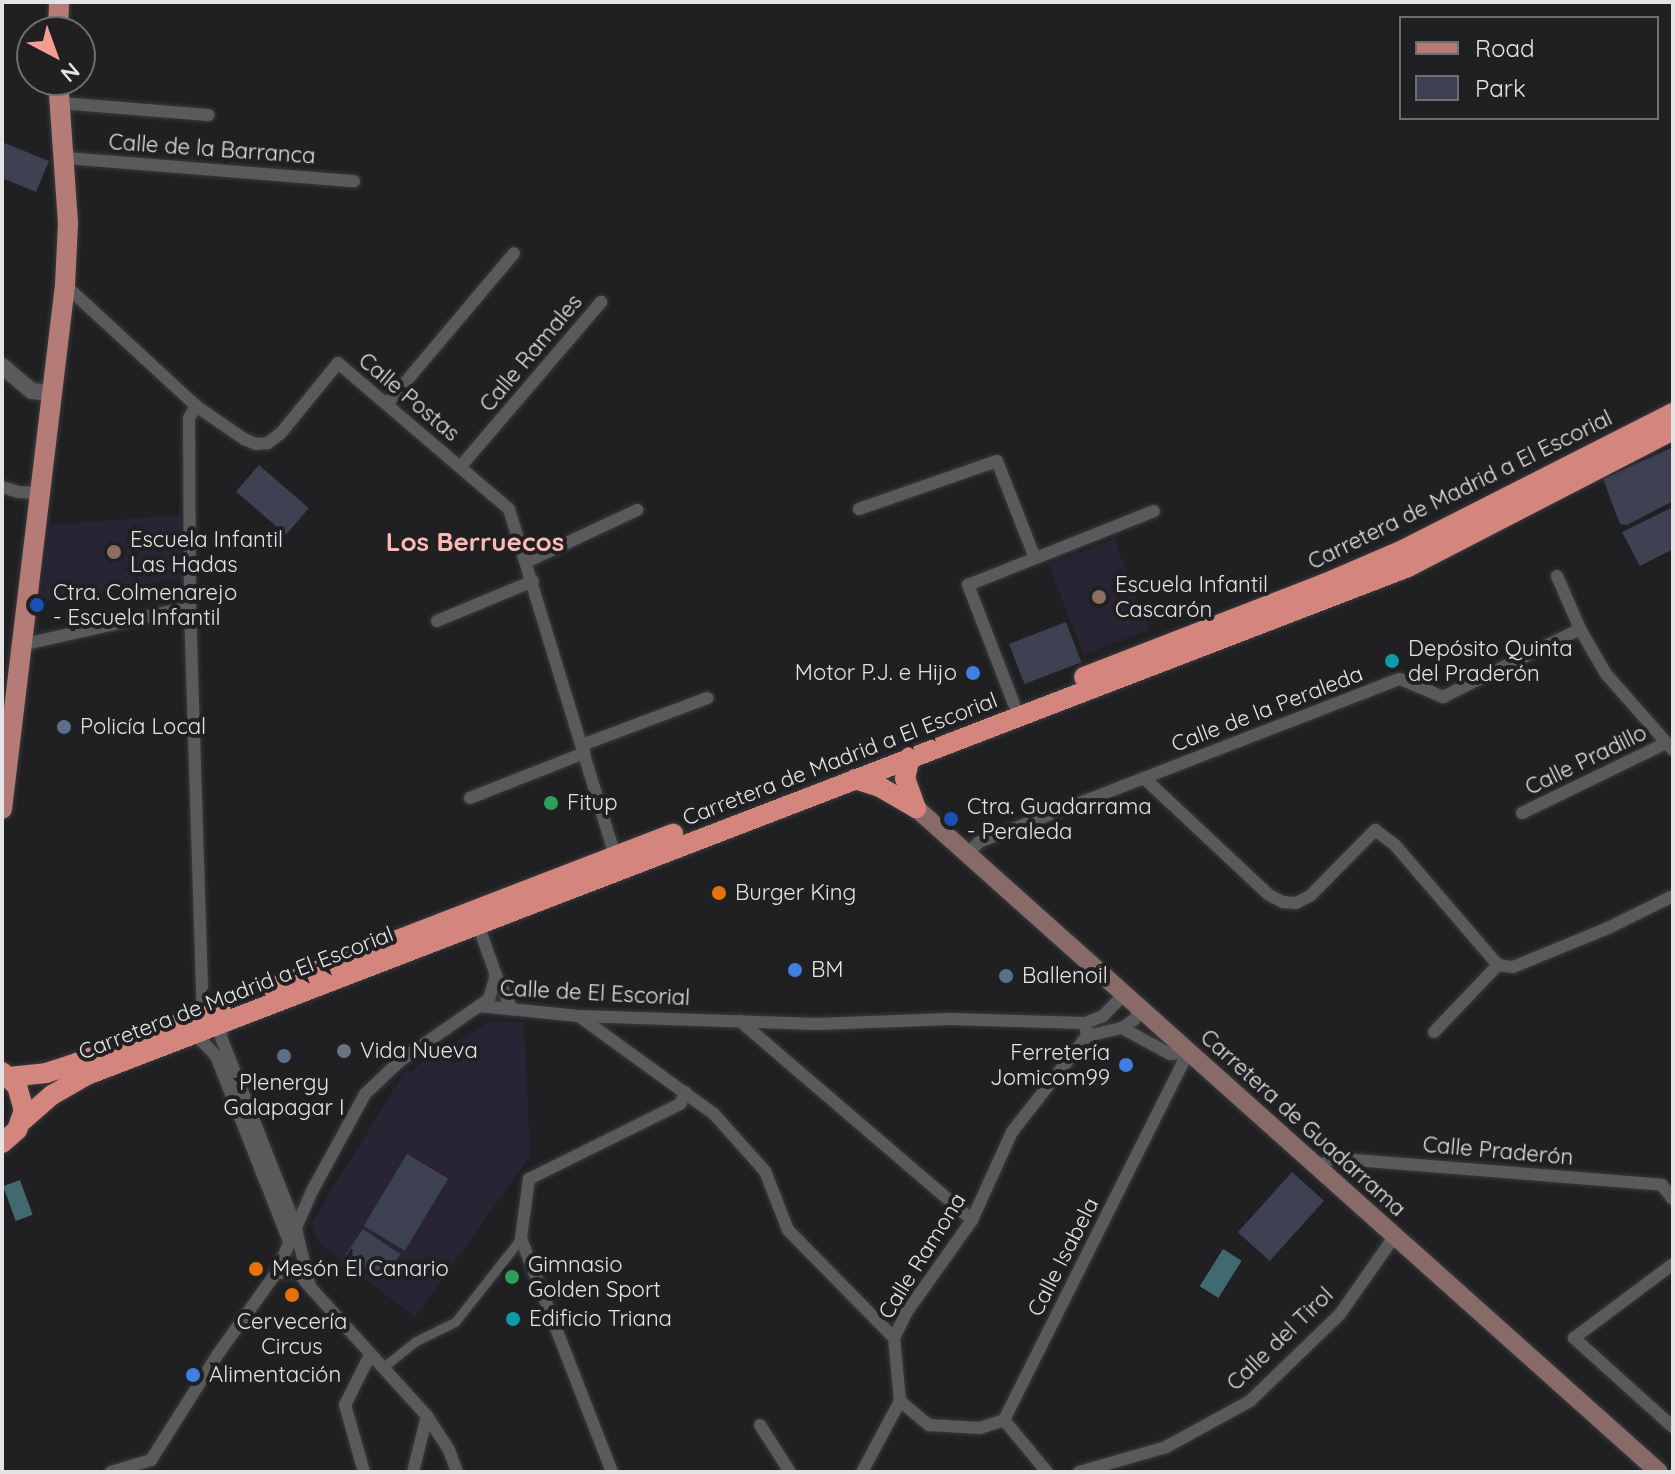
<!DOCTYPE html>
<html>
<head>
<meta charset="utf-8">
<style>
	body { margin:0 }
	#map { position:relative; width:1675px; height:1474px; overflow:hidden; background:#202022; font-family:Quicksand,sans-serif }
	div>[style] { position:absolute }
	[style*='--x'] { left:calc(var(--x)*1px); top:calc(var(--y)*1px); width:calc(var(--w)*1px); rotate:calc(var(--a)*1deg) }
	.education>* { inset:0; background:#292434; transform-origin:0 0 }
	.green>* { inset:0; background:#3d4152; transform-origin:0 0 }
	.water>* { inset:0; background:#416970; transform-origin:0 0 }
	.roads { filter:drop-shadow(0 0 2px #393a3c) drop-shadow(0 0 2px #393a3c) }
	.pedestrian>* { height:9px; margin:-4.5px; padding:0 4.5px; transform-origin:4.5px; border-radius:4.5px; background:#5a5a5d }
	.minor>* { height:12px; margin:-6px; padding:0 6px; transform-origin:6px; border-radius:6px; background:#5a5a5d }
	.tertiary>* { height:16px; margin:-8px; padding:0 8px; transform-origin:8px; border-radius:8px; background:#5a5a5d }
	.secondary>* { height:18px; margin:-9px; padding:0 9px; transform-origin:9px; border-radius:9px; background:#886a69 }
	.primary>* { height:20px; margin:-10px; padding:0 10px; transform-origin:10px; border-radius:10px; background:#b57b76 }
	.trunk>* { height:20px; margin:-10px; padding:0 10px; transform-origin:10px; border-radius:10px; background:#d4867e }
	.dots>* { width:22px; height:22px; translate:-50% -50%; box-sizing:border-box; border:4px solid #202022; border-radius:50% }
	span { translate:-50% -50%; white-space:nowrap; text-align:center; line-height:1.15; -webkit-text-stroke:8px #202022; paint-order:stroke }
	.street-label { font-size:22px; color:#e4e4e6 }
	.poi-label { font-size:22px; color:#e4e4e6 }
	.left { translate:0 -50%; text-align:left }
	.right { translate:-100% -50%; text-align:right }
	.quarter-label { font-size:26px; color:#febab3; font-weight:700 }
	.frame { position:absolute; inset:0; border:4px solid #e4e4e6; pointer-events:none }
	.legend { position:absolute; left:1399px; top:16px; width:260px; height:104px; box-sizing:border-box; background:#202022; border:2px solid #6e6e70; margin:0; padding:10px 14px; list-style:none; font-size:24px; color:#e4e4e6 }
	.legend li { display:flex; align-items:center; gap:16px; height:40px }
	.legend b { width:40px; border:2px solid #6e6e70 }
	.north { position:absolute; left:16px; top:16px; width:80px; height:80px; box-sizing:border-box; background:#202022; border:2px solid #6e6e70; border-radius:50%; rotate:139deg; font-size:22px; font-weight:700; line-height:32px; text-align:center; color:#e4e4e6 }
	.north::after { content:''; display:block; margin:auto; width:28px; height:36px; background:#f59c93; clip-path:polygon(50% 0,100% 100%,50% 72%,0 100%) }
</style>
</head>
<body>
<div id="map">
	<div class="education">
		<div style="clip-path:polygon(181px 515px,182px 578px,41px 602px,50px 525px)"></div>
		<div style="left:1114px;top:539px;width:97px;height:70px;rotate:69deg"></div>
		<div style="clip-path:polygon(489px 1022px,524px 1022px,530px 1156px,415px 1317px,320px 1244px,311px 1224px,407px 1068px,412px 1072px,418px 1065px)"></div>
	</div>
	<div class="green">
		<div style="clip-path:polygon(2px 142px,49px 161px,36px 192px,2px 178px)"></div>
		<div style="clip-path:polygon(1673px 447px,1673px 501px,1627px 525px,1620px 524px,1603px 479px)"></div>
		<div style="left:259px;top:465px;width:66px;height:35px;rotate:41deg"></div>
		<div style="clip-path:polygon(1673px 507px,1673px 549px,1640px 566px,1622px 532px)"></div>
		<div style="left:1066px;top:622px;width:43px;height:61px;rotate:69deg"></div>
		<div style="left:407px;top:1154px;width:48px;height:84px;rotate:31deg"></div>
		<div style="left:1292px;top:1172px;width:43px;height:81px;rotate:42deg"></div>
		<div style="left:363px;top:1229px;width:45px;height:31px;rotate:34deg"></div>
	</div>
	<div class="water">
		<div style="left:20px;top:1180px;width:37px;height:18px;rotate:70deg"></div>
		<div style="left:1223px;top:1249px;width:22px;height:44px;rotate:32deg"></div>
	</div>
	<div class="roads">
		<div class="pedestrian">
			<div style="--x:382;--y:1368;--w:43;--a:-38.5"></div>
			<div style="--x:416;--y:1341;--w:43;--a:-26"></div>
			<div style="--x:455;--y:1322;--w:107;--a:-51.8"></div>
		</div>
		<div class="minor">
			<div style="--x:60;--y:103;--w:149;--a:4.6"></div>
			<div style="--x:66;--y:158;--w:289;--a:4.6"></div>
			<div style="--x:65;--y:285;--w:178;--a:42.7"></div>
			<div style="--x:196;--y:406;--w:58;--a:34.5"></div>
			<div style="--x:244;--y:439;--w:13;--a:23"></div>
			<div style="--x:256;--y:444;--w:12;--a:-5"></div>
			<div style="--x:268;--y:443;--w:16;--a:-38"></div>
			<div style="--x:281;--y:433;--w:90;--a:-50.8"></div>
			<div style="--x:338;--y:363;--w:225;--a:40.5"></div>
			<div style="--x:509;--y:509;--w:363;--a:73"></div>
			<div style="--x:387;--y:404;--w:197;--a:-49.9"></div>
			<div style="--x:196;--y:406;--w:14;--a:120"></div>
			<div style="--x:189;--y:418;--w:189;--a:89.7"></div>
			<div style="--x:190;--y:607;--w:408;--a:88.2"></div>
			<div style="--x:461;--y:466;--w:216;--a:-49.5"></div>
			<div style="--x:2;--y:487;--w:17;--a:17"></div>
			<div style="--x:18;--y:492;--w:21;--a:3"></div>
			<div style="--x:859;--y:509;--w:146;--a:-19.2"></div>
			<div style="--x:997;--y:461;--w:104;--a:68.6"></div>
			<div style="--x:526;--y:562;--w:123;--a:-25.1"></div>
			<div style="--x:1557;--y:576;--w:58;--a:66.5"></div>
			<div style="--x:1580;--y:629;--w:52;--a:60"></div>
			<div style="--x:1606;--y:674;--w:101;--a:48.6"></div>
			<div style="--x:437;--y:621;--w:104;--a:-22.6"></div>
			<div style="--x:21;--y:645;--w:173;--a:-12.7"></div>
			<div style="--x:1014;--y:704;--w:128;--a:-111.1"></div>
			<div style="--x:968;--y:585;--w:200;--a:-21.7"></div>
			<div style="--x:582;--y:745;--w:134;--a:-20.5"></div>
			<div style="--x:1144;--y:778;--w:171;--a:43.1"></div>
			<div style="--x:1269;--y:895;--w:16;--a:27"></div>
			<div style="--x:1283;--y:902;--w:13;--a:4"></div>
			<div style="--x:1296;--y:903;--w:16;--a:-27"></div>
			<div style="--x:1310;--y:896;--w:93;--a:-45.4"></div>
			<div style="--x:1375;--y:830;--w:25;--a:37"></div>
			<div style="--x:1395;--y:845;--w:158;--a:49.4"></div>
			<div style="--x:1498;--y:965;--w:15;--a:8"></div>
			<div style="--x:1513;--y:967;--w:103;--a:-22.3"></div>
			<div style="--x:1608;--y:928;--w:72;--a:-26.2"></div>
			<div style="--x:470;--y:798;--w:123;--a:-21.5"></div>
			<div style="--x:1522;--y:813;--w:160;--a:-25.9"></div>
			<div style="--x:967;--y:854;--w:17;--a:-45"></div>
			<div style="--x:979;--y:842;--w:451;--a:-21.2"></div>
			<div style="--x:1400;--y:679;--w:47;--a:22.7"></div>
			<div style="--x:1443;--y:697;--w:153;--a:-26.4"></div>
			<div style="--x:478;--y:925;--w:53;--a:70.2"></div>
			<div style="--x:479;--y:1006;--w:12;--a:-35"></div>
			<div style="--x:489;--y:999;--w:25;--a:-74"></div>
			<div style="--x:496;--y:975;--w:38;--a:65"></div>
			<div style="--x:580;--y:1017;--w:165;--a:35.9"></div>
			<div style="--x:714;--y:1114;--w:76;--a:48.2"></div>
			<div style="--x:765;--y:1171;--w:63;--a:68.7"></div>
			<div style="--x:788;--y:1230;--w:151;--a:45.5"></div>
			<div style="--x:740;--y:1021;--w:306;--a:40.6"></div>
			<div style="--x:222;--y:1022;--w:15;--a:94"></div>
			<div style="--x:221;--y:1037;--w:202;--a:68.5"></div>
			<div style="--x:295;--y:1225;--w:64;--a:76.4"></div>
			<div style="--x:310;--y:1287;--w:174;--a:47.8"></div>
			<div style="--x:427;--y:1416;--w:40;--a:57.1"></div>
			<div style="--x:449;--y:1450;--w:23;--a:70"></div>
			<div style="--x:1122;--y:1028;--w:55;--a:28.4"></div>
			<div style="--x:1170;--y:1054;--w:18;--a:-6"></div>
			<div style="--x:1434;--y:1032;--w:93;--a:-46.3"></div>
			<div style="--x:195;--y:1034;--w:30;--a:46"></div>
			<div style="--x:216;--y:1056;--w:197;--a:68.5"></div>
			<div style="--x:1087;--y:1036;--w:36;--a:-13"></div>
			<div style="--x:1122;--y:1028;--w:16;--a:-35"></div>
			<div style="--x:1135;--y:1019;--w:11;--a:-68"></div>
			<div style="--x:1319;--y:1170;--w:16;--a:-47"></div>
			<div style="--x:1330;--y:1158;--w:333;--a:4.6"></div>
			<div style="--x:1662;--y:1185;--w:18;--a:52"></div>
			<div style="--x:1673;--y:1264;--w:124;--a:143.2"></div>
			<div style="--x:1574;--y:1338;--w:133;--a:42"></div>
			<div style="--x:276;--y:1273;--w:22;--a:-3"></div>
			<div style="--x:298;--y:1272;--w:16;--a:52"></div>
			<div style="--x:900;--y:1401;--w:38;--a:40"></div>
			<div style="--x:929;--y:1425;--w:51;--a:3.4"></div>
			<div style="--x:980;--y:1428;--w:25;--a:-18"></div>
			<div style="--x:1004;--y:1420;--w:411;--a:-63.4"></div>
			<div style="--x:1004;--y:1420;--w:67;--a:50.4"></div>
			<div style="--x:760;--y:1425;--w:56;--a:57.4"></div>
			<div style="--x:111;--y:1472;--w:42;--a:-16.7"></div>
			<div style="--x:151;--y:1460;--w:125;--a:-57.7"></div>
			<div style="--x:218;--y:1354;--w:100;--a:-54.4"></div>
			<div style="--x:276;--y:1273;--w:90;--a:-66.3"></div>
			<div style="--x:312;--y:1191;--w:111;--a:-61.3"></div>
			<div style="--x:365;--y:1094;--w:50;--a:-43.4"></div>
			<div style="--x:401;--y:1060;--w:95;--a:-34.7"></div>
			<div style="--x:479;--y:1006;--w:100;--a:5.7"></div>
			<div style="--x:579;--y:1016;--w:238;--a:1.9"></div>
			<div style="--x:817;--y:1024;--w:133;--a:-2.2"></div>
			<div style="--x:950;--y:1019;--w:135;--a:1.7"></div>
			<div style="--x:1085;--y:1023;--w:19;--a:-21"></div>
			<div style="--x:1103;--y:1016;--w:29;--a:-46"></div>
			<div style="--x:364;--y:1472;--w:70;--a:-105.8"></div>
			<div style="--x:345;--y:1405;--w:56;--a:-63.4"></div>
			<div style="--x:413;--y:1472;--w:58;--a:-76"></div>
			<div style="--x:612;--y:1472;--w:251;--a:-111.3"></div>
			<div style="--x:521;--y:1238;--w:60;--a:-82.3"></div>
			<div style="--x:529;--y:1179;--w:169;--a:-26.4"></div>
			<div style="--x:680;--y:1104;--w:13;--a:-63"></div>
			<div style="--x:862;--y:1472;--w:81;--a:-61.8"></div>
			<div style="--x:900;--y:1401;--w:63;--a:-95.4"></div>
			<div style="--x:894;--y:1338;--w:28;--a:-64"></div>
			<div style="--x:906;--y:1313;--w:114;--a:-54.6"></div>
			<div style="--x:972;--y:1220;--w:97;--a:-65.6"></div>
			<div style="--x:1012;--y:1132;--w:122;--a:-52"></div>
			<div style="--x:1087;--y:1036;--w:13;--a:-99"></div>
			<div style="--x:1079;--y:1472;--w:91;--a:-16"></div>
			<div style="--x:1166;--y:1447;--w:96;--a:-28.7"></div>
			<div style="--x:1250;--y:1401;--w:125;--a:-44"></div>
			<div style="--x:1340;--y:1314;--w:94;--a:-55"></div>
		</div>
		<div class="tertiary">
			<div style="--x:2;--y:366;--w:39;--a:40"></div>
			<div style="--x:32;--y:391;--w:19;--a:6"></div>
		</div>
		<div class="secondary">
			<div style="--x:916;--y:808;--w:996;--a:41.79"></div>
		</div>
		<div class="primary">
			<div style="--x:58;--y:32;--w:30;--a:-88"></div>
			<div style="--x:2;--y:809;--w:528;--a:-83.14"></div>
			<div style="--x:65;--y:285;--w:62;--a:-87.2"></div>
			<div style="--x:68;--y:223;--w:143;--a:-94"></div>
		</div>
		<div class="trunk">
			<div style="--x:1084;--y:677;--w:257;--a:-21.2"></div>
			<div style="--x:1324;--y:584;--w:88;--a:-23.4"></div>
			<div style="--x:1405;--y:549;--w:301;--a:-26.9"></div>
			<div style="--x:910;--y:757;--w:22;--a:103"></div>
			<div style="--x:905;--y:778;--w:32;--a:70"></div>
			<div style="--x:855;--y:779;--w:26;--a:18"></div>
			<div style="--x:880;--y:787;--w:42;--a:30.3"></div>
			<div style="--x:273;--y:988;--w:429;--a:-21.1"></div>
			<div style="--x:2;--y:1072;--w:21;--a:43"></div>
			<div style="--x:17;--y:1086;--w:25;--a:74"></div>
			<div style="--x:24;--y:1110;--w:21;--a:109"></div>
			<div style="--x:17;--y:1130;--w:20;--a:139"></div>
			<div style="--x:9;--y:1077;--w:37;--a:-6"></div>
			<div style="--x:46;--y:1073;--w:26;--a:-18"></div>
			<div style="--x:71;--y:1065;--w:160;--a:-20.8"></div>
			<div style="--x:21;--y:1122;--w:41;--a:-41.1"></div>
			<div style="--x:52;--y:1095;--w:40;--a:-29.7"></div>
			<div style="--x:87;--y:1075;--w:1415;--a:-21.03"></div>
			<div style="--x:1408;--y:567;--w:298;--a:-27.3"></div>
		</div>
	</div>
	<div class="dots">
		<div style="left:114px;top:552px;background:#8d6e63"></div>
		<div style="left:1099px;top:597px;background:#8d6e63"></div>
		<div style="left:37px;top:605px;background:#1a4fb4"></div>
		<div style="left:1392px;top:661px;background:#0f9aa8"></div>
		<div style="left:973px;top:673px;background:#3f7fe0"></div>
		<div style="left:64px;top:727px;background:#5c6f8a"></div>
		<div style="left:551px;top:803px;background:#2e9e5b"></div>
		<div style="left:951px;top:819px;background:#1a4fb4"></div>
		<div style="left:719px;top:893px;background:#e8710a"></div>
		<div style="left:795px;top:970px;background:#3f7fe0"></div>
		<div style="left:1006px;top:976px;background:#5c6f8a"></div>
		<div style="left:344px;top:1051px;background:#6b7280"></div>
		<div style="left:284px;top:1056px;background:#5c6f8a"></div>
		<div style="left:1126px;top:1065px;background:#3f7fe0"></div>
		<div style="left:256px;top:1269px;background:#e8710a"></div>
		<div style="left:512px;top:1277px;background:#2e9e5b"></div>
		<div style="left:292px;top:1295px;background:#e8710a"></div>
		<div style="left:513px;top:1319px;background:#0f9aa8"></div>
		<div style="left:193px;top:1375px;background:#3f7fe0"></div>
	</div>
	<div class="street-label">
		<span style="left:212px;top:149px;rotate:4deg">Calle de la Barranca</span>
		<span style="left:531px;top:353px;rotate:-50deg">Calle Ramales</span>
		<span style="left:409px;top:397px;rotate:40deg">Calle Postas</span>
		<span style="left:1460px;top:490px;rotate:-26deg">Carretera de Madrid a El Escorial</span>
		<span style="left:1267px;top:709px;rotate:-21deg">Calle de la Peraleda</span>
		<span style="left:840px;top:759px;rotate:-21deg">Carretera de Madrid a El Escorial</span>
		<span style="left:1586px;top:760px;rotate:-26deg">Calle Pradillo</span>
		<span style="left:236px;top:993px;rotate:-21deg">Carretera de Madrid a El Escorial</span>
		<span style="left:595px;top:993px;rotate:3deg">Calle de El Escorial</span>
		<span style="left:1303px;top:1123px;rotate:42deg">Carretera de Guadarrama</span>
		<span style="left:1498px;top:1151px;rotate:5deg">Calle Praderón</span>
		<span style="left:922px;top:1256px;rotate:-58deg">Calle Ramona</span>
		<span style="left:1063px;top:1257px;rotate:-63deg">Calle Isabela</span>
		<span style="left:1280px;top:1339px;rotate:-44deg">Calle del Tirol</span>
	</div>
	<div class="poi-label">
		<span class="left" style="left:130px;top:552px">Escuela Infantil<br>Las Hadas</span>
		<span class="left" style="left:1115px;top:597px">Escuela Infantil<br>Cascarón</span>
		<span class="left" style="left:53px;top:605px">Ctra. Colmenarejo<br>- Escuela Infantil</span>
		<span class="left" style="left:1408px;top:661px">Depósito Quinta<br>del Praderón</span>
		<span class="right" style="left:957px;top:673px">Motor P.J. e Hijo</span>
		<span class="left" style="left:80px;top:727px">Policía Local</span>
		<span class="left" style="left:567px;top:803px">Fitup</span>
		<span class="left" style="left:967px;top:819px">Ctra. Guadarrama<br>- Peraleda</span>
		<span class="left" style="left:735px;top:893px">Burger King</span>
		<span class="left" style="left:811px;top:970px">BM</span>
		<span class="left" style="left:1022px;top:976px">Ballenoil</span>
		<span class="left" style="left:360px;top:1051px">Vida Nueva</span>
		<span class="right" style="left:1110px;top:1065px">Ferretería<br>Jomicom99</span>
		<span style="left:284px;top:1095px">Plenergy<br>Galapagar I</span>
		<span class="left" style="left:528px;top:1277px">Gimnasio<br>Golden Sport</span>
		<span class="left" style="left:272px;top:1269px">Mesón El Canario</span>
		<span class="left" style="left:529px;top:1319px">Edificio Triana</span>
		<span style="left:292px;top:1334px">Cervecería<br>Circus</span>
		<span class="left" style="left:209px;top:1375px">Alimentación</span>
	</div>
	<div class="quarter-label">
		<span style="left:475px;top:542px">Los Berruecos</span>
	</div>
	<div class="frame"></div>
	<ul class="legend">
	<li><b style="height:10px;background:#b57b76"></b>Road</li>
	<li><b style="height:22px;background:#3d4152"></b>Park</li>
	</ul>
	<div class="north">N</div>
</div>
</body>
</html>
